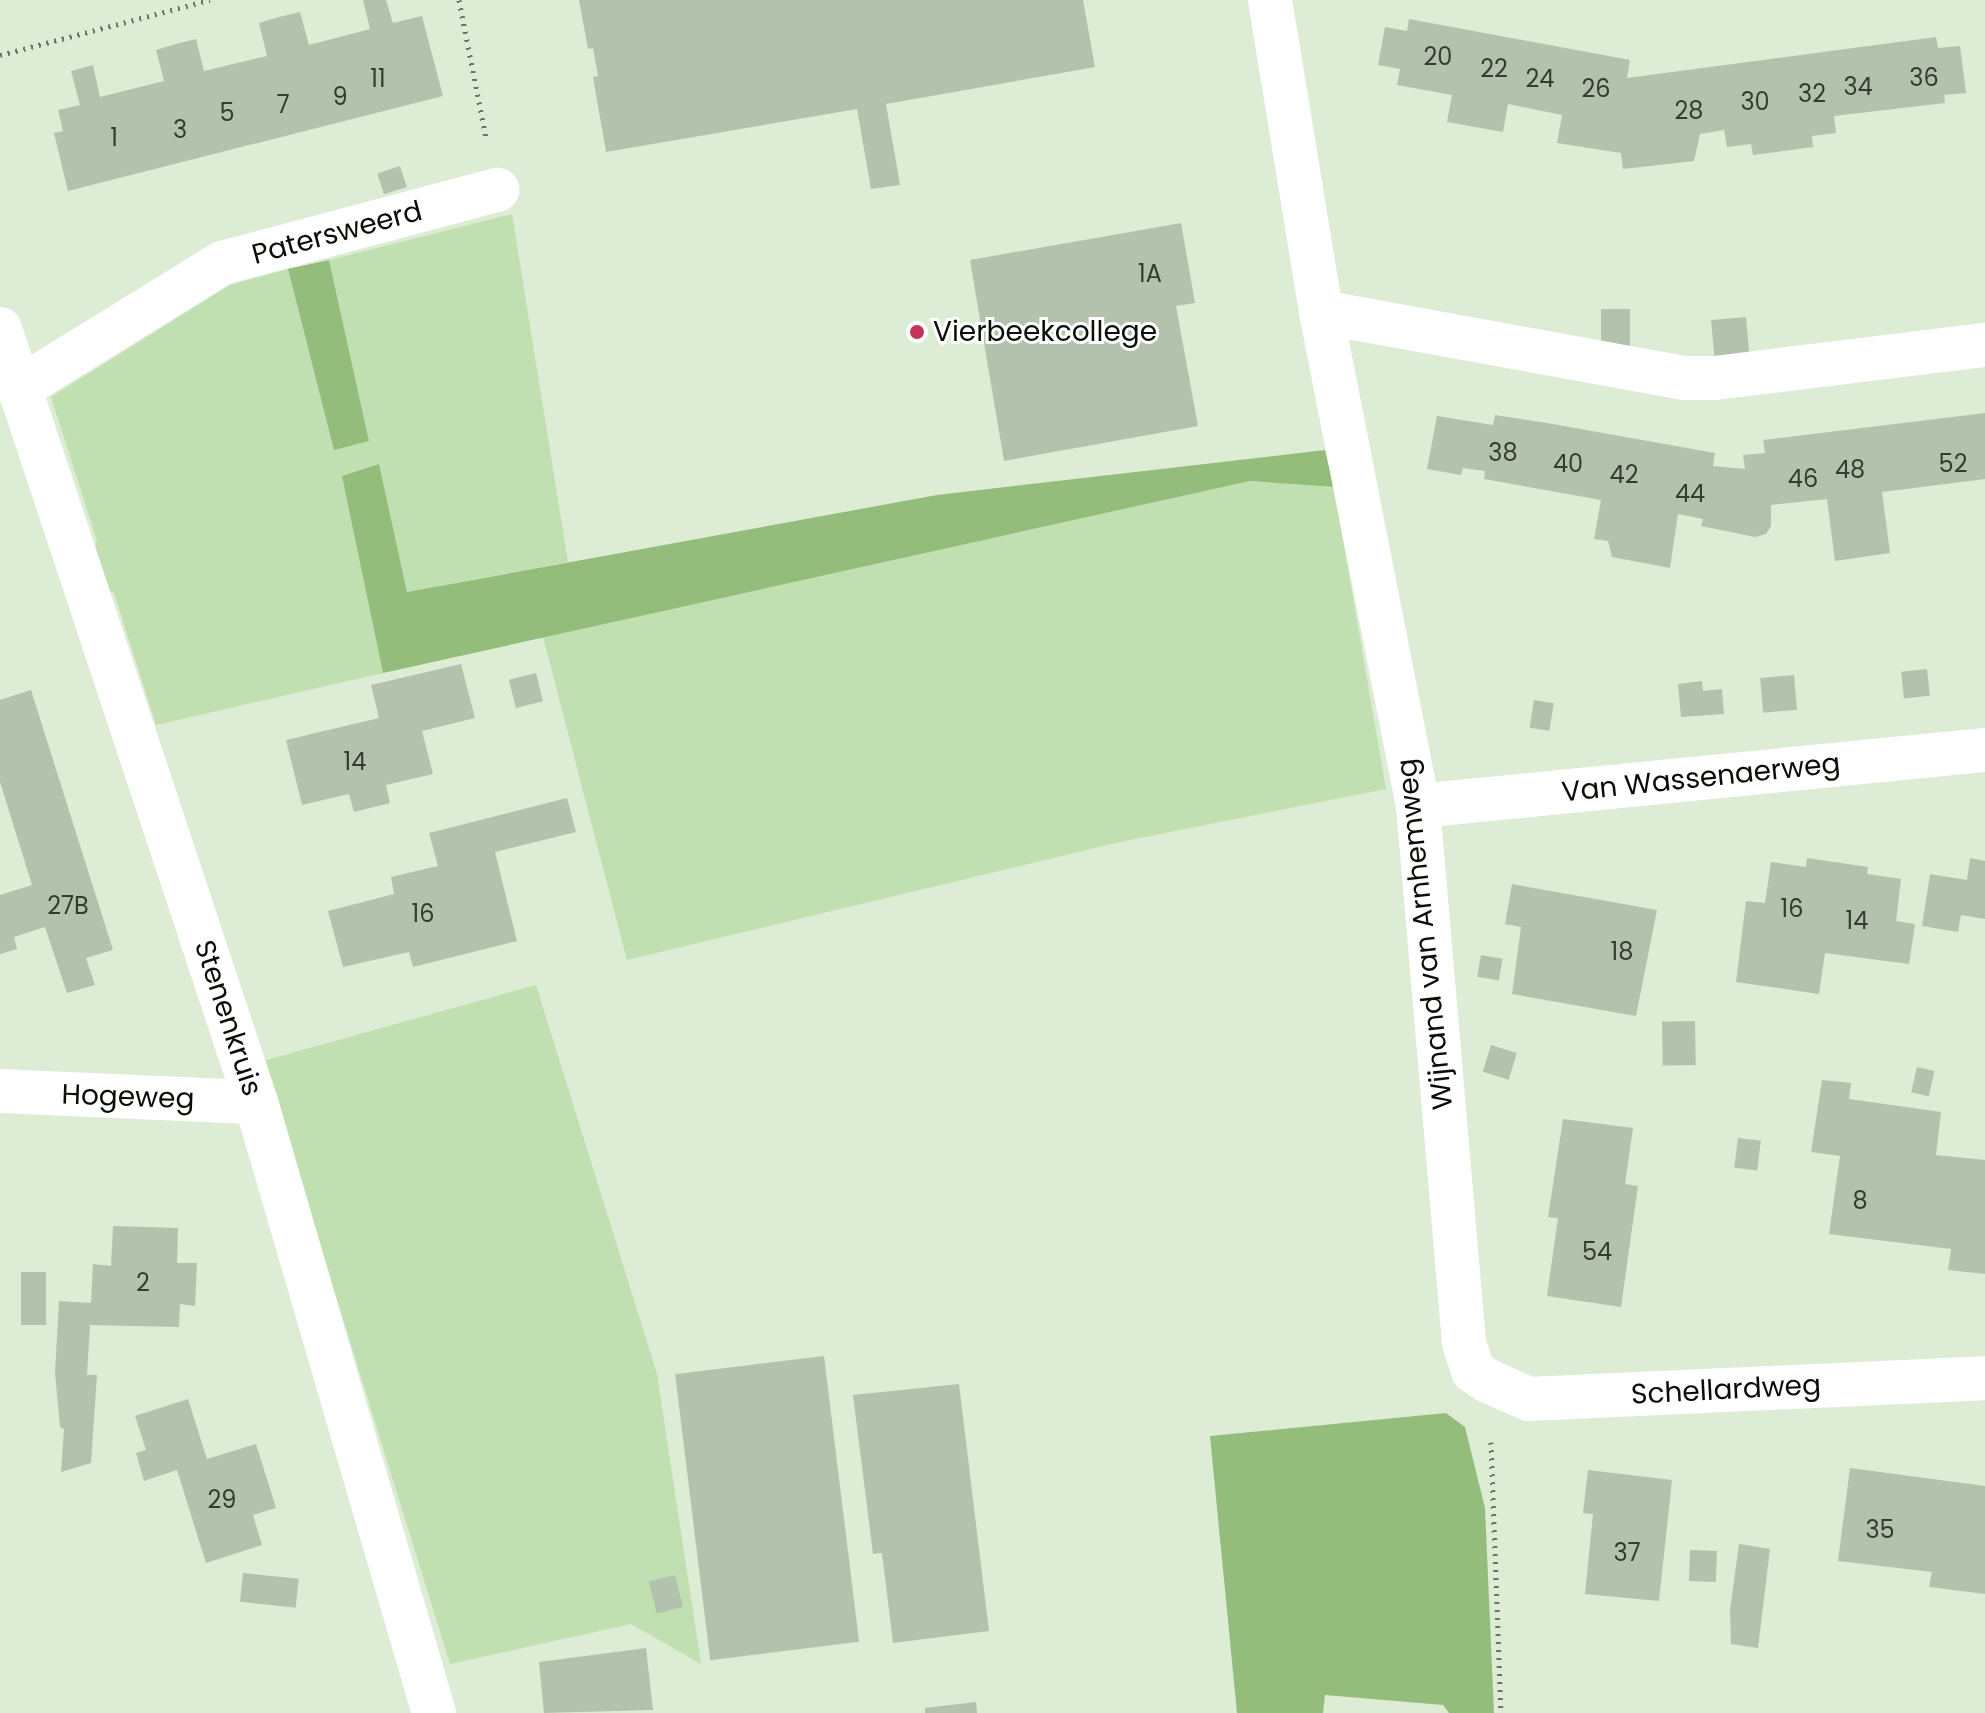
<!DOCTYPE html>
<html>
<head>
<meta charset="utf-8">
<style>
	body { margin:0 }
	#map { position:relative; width:1985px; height:1713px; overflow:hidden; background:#ddecd5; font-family:Poppins,sans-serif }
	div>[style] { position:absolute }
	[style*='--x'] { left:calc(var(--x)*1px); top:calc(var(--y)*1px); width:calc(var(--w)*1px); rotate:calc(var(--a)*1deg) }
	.green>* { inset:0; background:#c1e0b1 }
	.forest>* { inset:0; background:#94bd7c }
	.building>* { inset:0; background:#b3c2ac; transform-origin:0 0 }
	.path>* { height:5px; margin-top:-2.5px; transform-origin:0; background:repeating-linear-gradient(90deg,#6a7466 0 2px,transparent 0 8px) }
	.minor>* { height:44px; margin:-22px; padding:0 22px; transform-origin:22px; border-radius:22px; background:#fff }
	.dots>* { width:22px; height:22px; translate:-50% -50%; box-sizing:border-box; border:4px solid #fff; border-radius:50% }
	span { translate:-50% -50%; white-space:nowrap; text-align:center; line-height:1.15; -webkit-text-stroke:6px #fff; paint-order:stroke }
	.number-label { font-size:24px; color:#343b30 }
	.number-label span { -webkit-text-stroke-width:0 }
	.street-label { font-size:28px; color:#090e07 }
	.poi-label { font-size:28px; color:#090e07 }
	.left { translate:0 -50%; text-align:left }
</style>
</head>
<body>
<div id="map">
	<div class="green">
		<div style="clip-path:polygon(512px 214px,568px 562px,407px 592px,379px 465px,343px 476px,383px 673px,156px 725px,114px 593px,101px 587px,92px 555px,97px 541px,51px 397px,230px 285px,288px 269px,334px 449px,369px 441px,329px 260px)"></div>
		<div style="clip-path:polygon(1250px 481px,1334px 487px,1386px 789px,1120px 842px,627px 960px,543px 637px)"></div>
		<div style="clip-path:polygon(536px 985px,657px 1374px,701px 1664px,631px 1624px,450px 1664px,263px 1061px)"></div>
	</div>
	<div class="forest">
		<div style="clip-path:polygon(329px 260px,369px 441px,334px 450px,288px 269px)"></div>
		<div style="clip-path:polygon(1325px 450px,1334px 487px,1250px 481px,383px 673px,342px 476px,379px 464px,407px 592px,937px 495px)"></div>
		<div style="clip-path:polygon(1446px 1413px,1465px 1427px,1485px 1508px,1494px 1713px,1449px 1713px,1443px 1705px,1325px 1695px,1323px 1713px,1237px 1713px,1210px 1436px)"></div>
	</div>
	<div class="building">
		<div style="clip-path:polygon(363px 0,386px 0,393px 23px,422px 16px,443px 96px,68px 191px,54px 133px,63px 131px,58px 110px,80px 105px,71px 71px,93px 65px,100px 97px,164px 81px,156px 50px,176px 44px,196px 39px,204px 71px,267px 56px,259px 23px,279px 17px,300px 12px,309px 45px,370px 29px)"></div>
		<div style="clip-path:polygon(579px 0,1083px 0,1095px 67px,886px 104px,900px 185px,871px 189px,857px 109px,606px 152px,593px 77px,598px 76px,593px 48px,588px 49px)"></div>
		<div style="clip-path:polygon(1409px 19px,1630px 60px,1627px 78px,1936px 37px,1938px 48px,1960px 46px,1966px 93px,1944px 95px,1945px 103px,1834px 116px,1836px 133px,1812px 136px,1813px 147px,1753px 155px,1751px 144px,1727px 147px,1724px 130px,1700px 134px,1694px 161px,1623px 169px,1621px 153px,1557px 143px,1562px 115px,1508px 104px,1503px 132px,1447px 122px,1452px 95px,1397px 85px,1400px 69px,1378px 65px,1385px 27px,1407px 31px)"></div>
		<div style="left:400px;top:166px;width:22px;height:24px;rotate:72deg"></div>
		<div style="clip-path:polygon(1181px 223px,1195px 303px,1176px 306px,1198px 426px,1004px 461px,970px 260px)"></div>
		<div style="left:1601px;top:309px;width:29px;height:37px"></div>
		<div style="left:1746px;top:317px;width:36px;height:35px;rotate:85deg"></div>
		<div style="clip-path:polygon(1985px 413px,1985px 479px,1882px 492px,1890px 553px,1835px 561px,1827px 499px,1771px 505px,1771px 526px,1766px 534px,1755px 537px,1701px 526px,1703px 519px,1678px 514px,1670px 568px,1612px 557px,1608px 541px,1594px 539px,1601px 500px,1484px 479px,1485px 471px,1463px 468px,1461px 475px,1427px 469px,1437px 416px,1493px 425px,1495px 415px,1547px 423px,1715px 453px,1713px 466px,1745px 469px,1743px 455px,1765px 453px,1763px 440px)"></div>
		<div style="clip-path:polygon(461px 664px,475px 718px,422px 731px,433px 774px,386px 785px,390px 803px,354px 812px,349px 794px,302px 805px,286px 740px,379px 718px,371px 685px)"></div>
		<div style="left:1927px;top:669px;width:27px;height:26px;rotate:84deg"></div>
		<div style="left:536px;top:673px;width:29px;height:28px;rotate:76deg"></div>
		<div style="left:1794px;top:675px;width:35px;height:34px;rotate:85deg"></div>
		<div style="clip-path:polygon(1702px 681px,1703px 691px,1722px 689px,1724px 714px,1681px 717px,1678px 684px)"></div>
		<div style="clip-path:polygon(31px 690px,113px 950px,86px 958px,95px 985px,67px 993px,45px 927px,14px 937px,17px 949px,0 954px,0 895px,32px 885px,0 782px,0 700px)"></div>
		<div style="left:1534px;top:700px;width:20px;height:28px;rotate:9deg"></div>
		<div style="clip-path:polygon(567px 798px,576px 832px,495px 852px,517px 941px,413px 967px,409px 952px,343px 967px,328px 911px,394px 894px,391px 877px,438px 866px,429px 833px)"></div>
		<div style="clip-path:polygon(1807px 858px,1868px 867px,1867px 874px,1901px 879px,1896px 921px,1915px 924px,1909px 964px,1825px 953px,1819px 994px,1736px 982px,1746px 901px,1765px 903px,1771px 862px,1806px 867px)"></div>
		<div style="clip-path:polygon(1970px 858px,1985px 861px,1985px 919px,1961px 915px,1958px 932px,1922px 926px,1930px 874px,1967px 880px)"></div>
		<div style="clip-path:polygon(1512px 884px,1657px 910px,1636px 1016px,1512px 994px,1521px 927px,1505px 924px)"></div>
		<div style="left:1481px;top:955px;width:22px;height:22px;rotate:10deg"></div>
		<div style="left:1695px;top:1021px;width:44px;height:33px;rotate:89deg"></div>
		<div style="left:1491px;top:1045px;width:27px;height:28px;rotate:17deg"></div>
		<div style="left:1917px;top:1067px;width:18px;height:26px;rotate:13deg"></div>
		<div style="clip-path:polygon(1822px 1080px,1851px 1083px,1849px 1099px,1941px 1112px,1936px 1155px,1985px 1160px,1985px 1274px,1948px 1270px,1951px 1249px,1829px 1234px,1840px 1156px,1811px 1152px)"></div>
		<div style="clip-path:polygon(1563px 1119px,1633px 1128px,1625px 1184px,1638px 1186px,1621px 1307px,1547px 1296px,1558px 1218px,1548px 1217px)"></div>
		<div style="left:1738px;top:1138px;width:23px;height:30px;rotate:7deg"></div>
		<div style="clip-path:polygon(113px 1226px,178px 1228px,177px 1263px,197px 1263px,195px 1306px,180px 1304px,179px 1327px,90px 1325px,87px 1375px,97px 1375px,91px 1463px,61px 1472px,64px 1429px,60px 1427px,55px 1373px,59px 1301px,91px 1303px,93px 1264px,111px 1266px)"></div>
		<div style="left:21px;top:1272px;width:25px;height:53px"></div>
		<div style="left:824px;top:1356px;width:288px;height:150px;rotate:83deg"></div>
		<div style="clip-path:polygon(959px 1384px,989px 1631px,893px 1643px,882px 1553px,873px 1554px,853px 1395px)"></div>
		<div style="clip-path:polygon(188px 1399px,207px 1459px,256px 1444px,276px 1508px,253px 1515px,262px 1545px,206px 1563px,177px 1470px,144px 1481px,136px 1453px,146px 1450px,135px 1416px)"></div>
		<div style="clip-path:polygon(1850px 1468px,1985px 1486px,1985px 1594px,1929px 1587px,1932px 1572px,1838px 1561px)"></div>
		<div style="clip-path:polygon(1588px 1470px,1672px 1480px,1659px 1601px,1585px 1594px,1593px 1514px,1583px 1513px)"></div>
		<div style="clip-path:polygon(1739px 1544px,1770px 1549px,1758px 1648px,1731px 1644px,1730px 1610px)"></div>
		<div style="left:1690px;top:1550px;width:27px;height:31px;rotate:2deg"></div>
		<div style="left:243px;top:1573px;width:56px;height:29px;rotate:6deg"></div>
		<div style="left:675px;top:1575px;width:33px;height:27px;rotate:76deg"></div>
		<div style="clip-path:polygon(646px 1648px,653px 1710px,544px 1713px,539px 1662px)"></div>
		<div style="clip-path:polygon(976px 1702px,977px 1713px,925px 1713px,925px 1708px)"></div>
	</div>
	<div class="path">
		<div style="--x:459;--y:0;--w:141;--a:78.9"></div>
		<div style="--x:0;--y:55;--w:217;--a:-14.7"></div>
		<div style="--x:1491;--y:1442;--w:271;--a:87.9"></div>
	</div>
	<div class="minor">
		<div style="--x:1270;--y:0;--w:316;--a:80.7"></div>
		<div style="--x:1321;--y:312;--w:503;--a:78.89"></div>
		<div style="--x:1418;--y:806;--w:539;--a:85.1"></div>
		<div style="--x:1464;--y:1343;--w:29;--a:72"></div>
		<div style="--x:1473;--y:1371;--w:18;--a:34"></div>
		<div style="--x:1488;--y:1381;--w:45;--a:23.7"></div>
		<div style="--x:1529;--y:1399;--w:456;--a:-2.6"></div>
		<div style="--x:1321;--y:312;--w:368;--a:10.3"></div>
		<div style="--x:1683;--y:378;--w:32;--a:0"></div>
		<div style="--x:1715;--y:378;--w:272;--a:-7"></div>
		<div style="--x:0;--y:329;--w:814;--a:71.68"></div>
		<div style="--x:256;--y:1102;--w:636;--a:73.76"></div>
		<div style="--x:18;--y:389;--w:240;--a:-31.7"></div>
		<div style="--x:222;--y:263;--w:285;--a:-14.9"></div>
		<div style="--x:1418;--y:806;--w:570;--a:-5.64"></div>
		<div style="--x:0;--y:1091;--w:256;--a:2.5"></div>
	</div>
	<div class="dots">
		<div style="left:917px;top:332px;background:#c33459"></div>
	</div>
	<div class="number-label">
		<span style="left:1438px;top:57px">20</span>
		<span style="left:1494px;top:69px">22</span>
		<span style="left:1924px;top:78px">36</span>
		<span style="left:378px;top:79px">11</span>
		<span style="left:1540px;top:79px">24</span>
		<span style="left:1858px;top:87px">34</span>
		<span style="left:1596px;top:89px">26</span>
		<span style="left:1812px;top:94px">32</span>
		<span style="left:340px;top:97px">9</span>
		<span style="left:1755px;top:102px">30</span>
		<span style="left:283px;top:105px">7</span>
		<span style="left:1689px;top:111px">28</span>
		<span style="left:227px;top:113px">5</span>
		<span style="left:180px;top:130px">3</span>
		<span style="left:114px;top:138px">1</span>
		<span style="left:1150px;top:274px">1A</span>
		<span style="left:1503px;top:453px">38</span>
		<span style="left:1568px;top:464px">40</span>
		<span style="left:1953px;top:464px">52</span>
		<span style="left:1850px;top:470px">48</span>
		<span style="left:1624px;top:475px">42</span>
		<span style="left:1803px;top:479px">46</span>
		<span style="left:1690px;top:494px">44</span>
		<span style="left:355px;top:762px">14</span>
		<span style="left:68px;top:906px">27B</span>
		<span style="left:1792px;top:909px">16</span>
		<span style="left:423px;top:914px">16</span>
		<span style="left:1857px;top:921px">14</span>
		<span style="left:1622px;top:952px">18</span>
		<span style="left:1860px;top:1201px">8</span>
		<span style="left:1597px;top:1252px">54</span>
		<span style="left:143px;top:1283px">2</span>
		<span style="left:222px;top:1500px">29</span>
		<span style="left:1880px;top:1530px">35</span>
		<span style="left:1627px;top:1553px">37</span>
	</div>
	<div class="street-label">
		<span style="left:337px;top:233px;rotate:-15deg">Patersweerd</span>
		<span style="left:1701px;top:778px;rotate:-6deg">Van Wassenaerweg</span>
		<span style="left:1425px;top:934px;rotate:-96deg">Wijnand van Arnhemweg</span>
		<span style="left:228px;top:1018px;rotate:72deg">Stenenkruis</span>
		<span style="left:128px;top:1097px;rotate:2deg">Hogeweg</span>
		<span style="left:1726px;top:1390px;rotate:-3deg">Schellardweg</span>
	</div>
	<div class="poi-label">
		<span class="left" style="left:933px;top:332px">Vierbeekcollege</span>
	</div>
</div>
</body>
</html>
